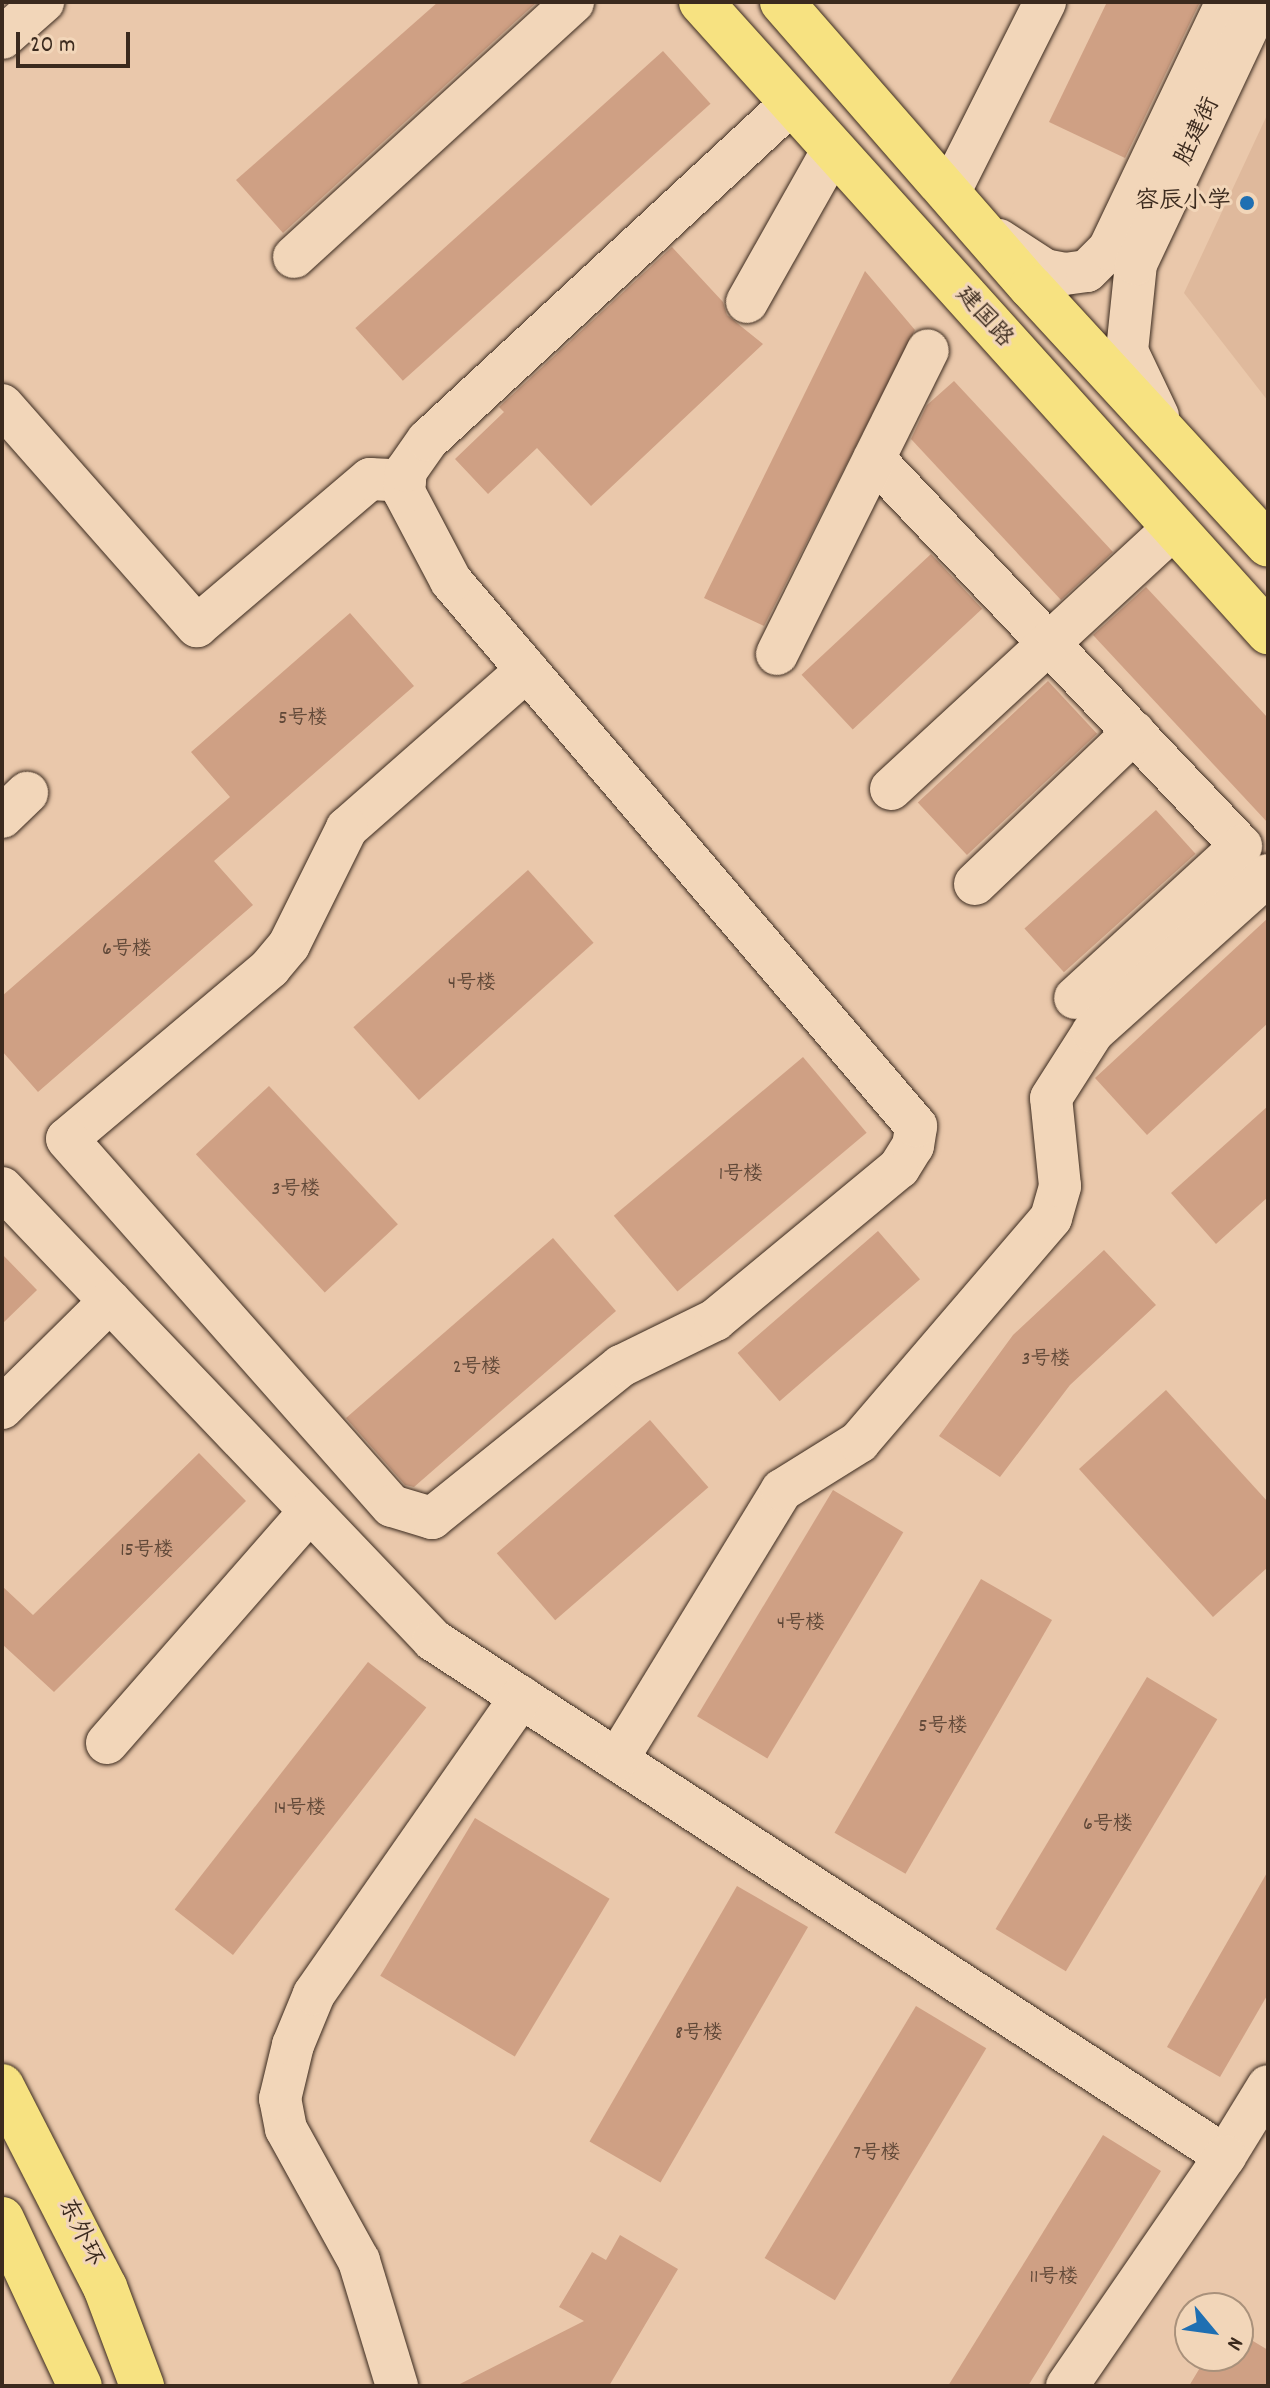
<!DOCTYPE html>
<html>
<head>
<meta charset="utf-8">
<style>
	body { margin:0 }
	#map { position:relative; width:1270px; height:2388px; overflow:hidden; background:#eac8ab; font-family:Dekko,"LXGW WenKai TC",sans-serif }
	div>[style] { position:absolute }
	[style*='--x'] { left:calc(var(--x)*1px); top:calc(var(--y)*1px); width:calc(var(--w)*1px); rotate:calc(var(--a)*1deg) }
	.built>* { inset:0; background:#dfb99c }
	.building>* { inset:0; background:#cfa084; transform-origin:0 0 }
	.roads { filter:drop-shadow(0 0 2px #3b2a1e) drop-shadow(0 0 2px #3b2a1e) }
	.minor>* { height:42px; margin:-21px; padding:0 21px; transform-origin:21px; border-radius:21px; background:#f2d6b9 }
	.major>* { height:44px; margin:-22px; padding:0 22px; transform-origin:22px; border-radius:22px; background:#f7e281 }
	.highway>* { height:44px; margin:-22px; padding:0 22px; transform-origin:22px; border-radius:22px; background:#f7e281 }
	.dots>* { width:22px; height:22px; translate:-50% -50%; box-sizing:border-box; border:4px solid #f2d6b9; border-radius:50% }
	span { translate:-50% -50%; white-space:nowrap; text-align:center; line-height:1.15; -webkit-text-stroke:6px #f2d6b9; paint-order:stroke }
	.number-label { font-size:20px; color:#604838 }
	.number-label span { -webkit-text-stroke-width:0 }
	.street-label { font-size:24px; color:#3b2a1e }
	.poi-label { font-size:24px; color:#3b2a1e }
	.right { translate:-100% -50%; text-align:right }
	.frame { position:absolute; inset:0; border:4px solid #3b2a1e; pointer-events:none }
	.north { position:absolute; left:1174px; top:2292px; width:80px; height:80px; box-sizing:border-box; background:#f2d6b9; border:2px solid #a9917b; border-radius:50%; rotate:119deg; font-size:22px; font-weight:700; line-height:32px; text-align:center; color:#3b2a1e }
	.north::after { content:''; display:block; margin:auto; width:28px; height:36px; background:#1f6fb2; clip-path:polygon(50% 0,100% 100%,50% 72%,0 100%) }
	.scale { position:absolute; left:16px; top:32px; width:114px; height:36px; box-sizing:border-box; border:4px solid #3b2a1e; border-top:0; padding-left:10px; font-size:24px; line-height:28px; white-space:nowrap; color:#3b2a1e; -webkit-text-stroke:6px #f2d6b9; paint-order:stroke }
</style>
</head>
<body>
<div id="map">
	<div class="built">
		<div style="clip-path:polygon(1268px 113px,1268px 401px,1184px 293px)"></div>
	</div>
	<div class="building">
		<div style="clip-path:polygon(438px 2px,537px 2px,283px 233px,236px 180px)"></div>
		<div style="clip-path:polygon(1107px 2px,1200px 2px,1125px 158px,1049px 122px)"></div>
		<div style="left:663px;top:51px;width:71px;height:414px;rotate:48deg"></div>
		<div style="clip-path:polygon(672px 247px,723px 302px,727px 315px,763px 344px,591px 506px,537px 448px,488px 494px,455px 459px,504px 412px,499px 407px)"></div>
		<div style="clip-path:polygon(865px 271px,915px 330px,764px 626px,704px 598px)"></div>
		<div style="clip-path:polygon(954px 381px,1113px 552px,1061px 600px,911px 439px,927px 405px)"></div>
		<div style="left:931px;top:554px;width:75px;height:177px;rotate:47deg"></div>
		<div style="clip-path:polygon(1146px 587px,1268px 718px,1268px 823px,1093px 635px)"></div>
		<div style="clip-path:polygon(350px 613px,414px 686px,214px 861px,253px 905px,38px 1092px,2px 1051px,2px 996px,230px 797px,191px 752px)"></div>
		<div style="left:1048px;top:681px;width:72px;height:178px;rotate:47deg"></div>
		<div style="left:1156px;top:810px;width:59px;height:177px;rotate:48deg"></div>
		<div style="left:528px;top:870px;width:98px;height:235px;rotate:48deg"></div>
		<div style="clip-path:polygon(1268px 918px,1268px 1023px,1147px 1135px,1095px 1078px)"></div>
		<div style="left:803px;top:1057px;width:99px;height:247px;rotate:50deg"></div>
		<div style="left:269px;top:1086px;width:189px;height:100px;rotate:47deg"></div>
		<div style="clip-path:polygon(1268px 1106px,1268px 1197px,1216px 1244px,1171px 1193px)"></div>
		<div style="left:878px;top:1231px;width:64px;height:186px;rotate:49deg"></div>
		<div style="clip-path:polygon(553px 1238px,616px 1311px,414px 1487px,405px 1485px,346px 1418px)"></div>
		<div style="clip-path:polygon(1104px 1250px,1156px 1305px,1070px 1385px,1000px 1477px,939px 1436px,1013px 1335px)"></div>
		<div style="clip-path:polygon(2px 1254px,37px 1290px,2px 1324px)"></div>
		<div style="clip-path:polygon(1166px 1390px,1268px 1502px,1268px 1567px,1213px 1617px,1079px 1469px)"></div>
		<div style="left:650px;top:1420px;width:89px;height:203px;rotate:49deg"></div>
		<div style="clip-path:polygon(199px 1453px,246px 1501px,54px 1692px,2px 1644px,2px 1586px,33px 1615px)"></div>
		<div style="left:833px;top:1490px;width:82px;height:264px;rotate:31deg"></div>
		<div style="left:981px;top:1579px;width:82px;height:293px;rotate:30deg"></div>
		<div style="left:368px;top:1662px;width:74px;height:314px;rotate:38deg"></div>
		<div style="left:1147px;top:1677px;width:82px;height:294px;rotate:31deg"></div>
		<div style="left:475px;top:1818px;width:157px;height:184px;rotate:31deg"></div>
		<div style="clip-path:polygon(1268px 1871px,1268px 1994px,1220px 2077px,1167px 2047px)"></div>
		<div style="left:737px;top:1886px;width:82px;height:295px;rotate:30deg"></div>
		<div style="left:916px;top:2006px;width:82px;height:294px;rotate:31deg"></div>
		<div style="clip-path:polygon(1103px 2135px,1161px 2171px,1028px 2386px,948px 2386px)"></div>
		<div style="clip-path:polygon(620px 2235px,678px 2269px,609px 2386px,456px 2386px,584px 2321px,559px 2307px,592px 2252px,606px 2260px)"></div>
		<div style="clip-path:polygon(1238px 2332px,1268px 2350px,1268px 2386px,1189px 2386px,1207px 2356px,1238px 2356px)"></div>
	</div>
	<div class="roads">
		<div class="minor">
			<div style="--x:2;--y:38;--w:55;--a:-41.3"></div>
			<div style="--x:949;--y:193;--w:214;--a:-63.3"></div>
			<div style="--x:999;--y:240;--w:55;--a:33.1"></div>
			<div style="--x:1045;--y:270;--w:20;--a:11"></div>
			<div style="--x:1065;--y:274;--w:22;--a:-8"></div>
			<div style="--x:1087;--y:271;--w:31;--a:-45"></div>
			<div style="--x:1109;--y:249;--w:274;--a:-64.5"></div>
			<div style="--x:294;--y:257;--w:378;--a:-42.4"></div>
			<div style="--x:747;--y:302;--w:173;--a:-60.6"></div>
			<div style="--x:2;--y:405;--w:295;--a:48.6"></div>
			<div style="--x:197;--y:626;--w:227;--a:-40.4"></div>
			<div style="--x:370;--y:479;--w:35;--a:3"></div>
			<div style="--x:1158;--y:416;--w:72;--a:-115.5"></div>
			<div style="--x:1127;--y:351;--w:87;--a:-84.1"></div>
			<div style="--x:1136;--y:264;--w:290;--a:-64.7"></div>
			<div style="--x:874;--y:459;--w:533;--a:46.52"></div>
			<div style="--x:1241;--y:846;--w:225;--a:137.5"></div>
			<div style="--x:777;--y:654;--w:339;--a:-63.6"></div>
			<div style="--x:527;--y:670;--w:240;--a:138.7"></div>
			<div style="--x:347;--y:828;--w:131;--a:116.4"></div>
			<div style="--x:289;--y:945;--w:30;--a:130"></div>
			<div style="--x:270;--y:968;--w:265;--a:139.9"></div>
			<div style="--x:67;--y:1139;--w:490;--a:48.5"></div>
			<div style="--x:392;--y:1506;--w:42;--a:16.7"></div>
			<div style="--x:432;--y:1518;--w:243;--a:-38.8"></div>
			<div style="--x:621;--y:1366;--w:105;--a:-26.1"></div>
			<div style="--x:715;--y:1320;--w:239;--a:-39.6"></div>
			<div style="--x:899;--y:1168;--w:26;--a:-58"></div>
			<div style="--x:913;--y:1146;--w:20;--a:-81"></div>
			<div style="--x:916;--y:1126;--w:716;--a:-130.47"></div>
			<div style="--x:451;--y:581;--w:101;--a:-117.8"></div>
			<div style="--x:404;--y:492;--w:21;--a:-85"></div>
			<div style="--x:406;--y:471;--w:38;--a:-55"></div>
			<div style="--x:428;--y:440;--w:493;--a:-42.8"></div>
			<div style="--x:891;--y:789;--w:385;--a:-42.7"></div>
			<div style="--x:2;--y:817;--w:35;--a:-44"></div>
			<div style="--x:975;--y:884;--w:220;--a:-43.7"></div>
			<div style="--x:2;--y:1188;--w:625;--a:46.36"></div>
			<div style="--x:433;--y:1640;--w:945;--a:33.08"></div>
			<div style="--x:1225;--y:2156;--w:82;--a:-58.4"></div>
			<div style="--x:2;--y:1408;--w:152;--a:-44.7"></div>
			<div style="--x:107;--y:1743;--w:308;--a:-48.8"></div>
			<div style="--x:617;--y:1760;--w:316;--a:-58.6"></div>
			<div style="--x:782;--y:1490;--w:91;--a:-31.9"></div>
			<div style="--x:859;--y:1442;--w:295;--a:-49.4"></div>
			<div style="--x:1051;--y:1218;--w:33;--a:-74"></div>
			<div style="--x:1060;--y:1186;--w:88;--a:-95.8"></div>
			<div style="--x:1051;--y:1098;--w:78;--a:-57.5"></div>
			<div style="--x:1093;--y:1032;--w:235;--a:-41.9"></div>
			<div style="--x:397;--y:2386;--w:131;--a:-106.9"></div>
			<div style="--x:359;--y:2261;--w:151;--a:-118.9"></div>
			<div style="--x:286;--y:2129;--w:31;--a:-101"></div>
			<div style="--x:280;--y:2099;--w:56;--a:-76.5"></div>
			<div style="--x:293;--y:2045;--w:55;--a:-67.6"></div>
			<div style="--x:314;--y:1994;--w:362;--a:-55.1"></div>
			<div style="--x:1067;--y:2386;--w:279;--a:-55.5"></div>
		</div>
		<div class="major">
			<div style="--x:701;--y:2;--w:848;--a:48.01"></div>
			<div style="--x:782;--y:2;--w:378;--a:48.9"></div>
			<div style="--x:1031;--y:287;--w:350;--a:47.4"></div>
		</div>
		<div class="highway">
			<div style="--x:2;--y:2086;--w:226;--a:62.9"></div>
			<div style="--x:105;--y:2287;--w:106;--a:69.5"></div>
			<div style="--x:2;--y:2219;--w:184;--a:65"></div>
		</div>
	</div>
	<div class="dots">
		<div style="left:1247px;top:203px;background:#1f6fb2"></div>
	</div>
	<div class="number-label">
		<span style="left:303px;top:719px">5号楼</span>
		<span style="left:127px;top:950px">6号楼</span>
		<span style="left:472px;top:984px">4号楼</span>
		<span style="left:741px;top:1175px">1号楼</span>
		<span style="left:296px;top:1190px">3号楼</span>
		<span style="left:1046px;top:1360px">3号楼</span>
		<span style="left:477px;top:1368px">2号楼</span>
		<span style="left:147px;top:1551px">15号楼</span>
		<span style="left:801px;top:1624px">4号楼</span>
		<span style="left:943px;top:1727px">5号楼</span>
		<span style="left:300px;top:1809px">14号楼</span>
		<span style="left:1108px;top:1825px">6号楼</span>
		<span style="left:699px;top:2034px">8号楼</span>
		<span style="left:877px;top:2154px">7号楼</span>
		<span style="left:1054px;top:2278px">11号楼</span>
	</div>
	<div class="street-label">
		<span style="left:1199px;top:132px;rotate:-65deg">胜建街</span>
		<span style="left:983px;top:318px;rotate:48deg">建国路</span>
		<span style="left:79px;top:2233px;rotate:64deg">东外环</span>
	</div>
	<div class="poi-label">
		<span class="right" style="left:1231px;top:203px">容辰小学</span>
	</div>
	<div class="frame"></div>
	<div class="north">N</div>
	<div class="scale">20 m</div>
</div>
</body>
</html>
